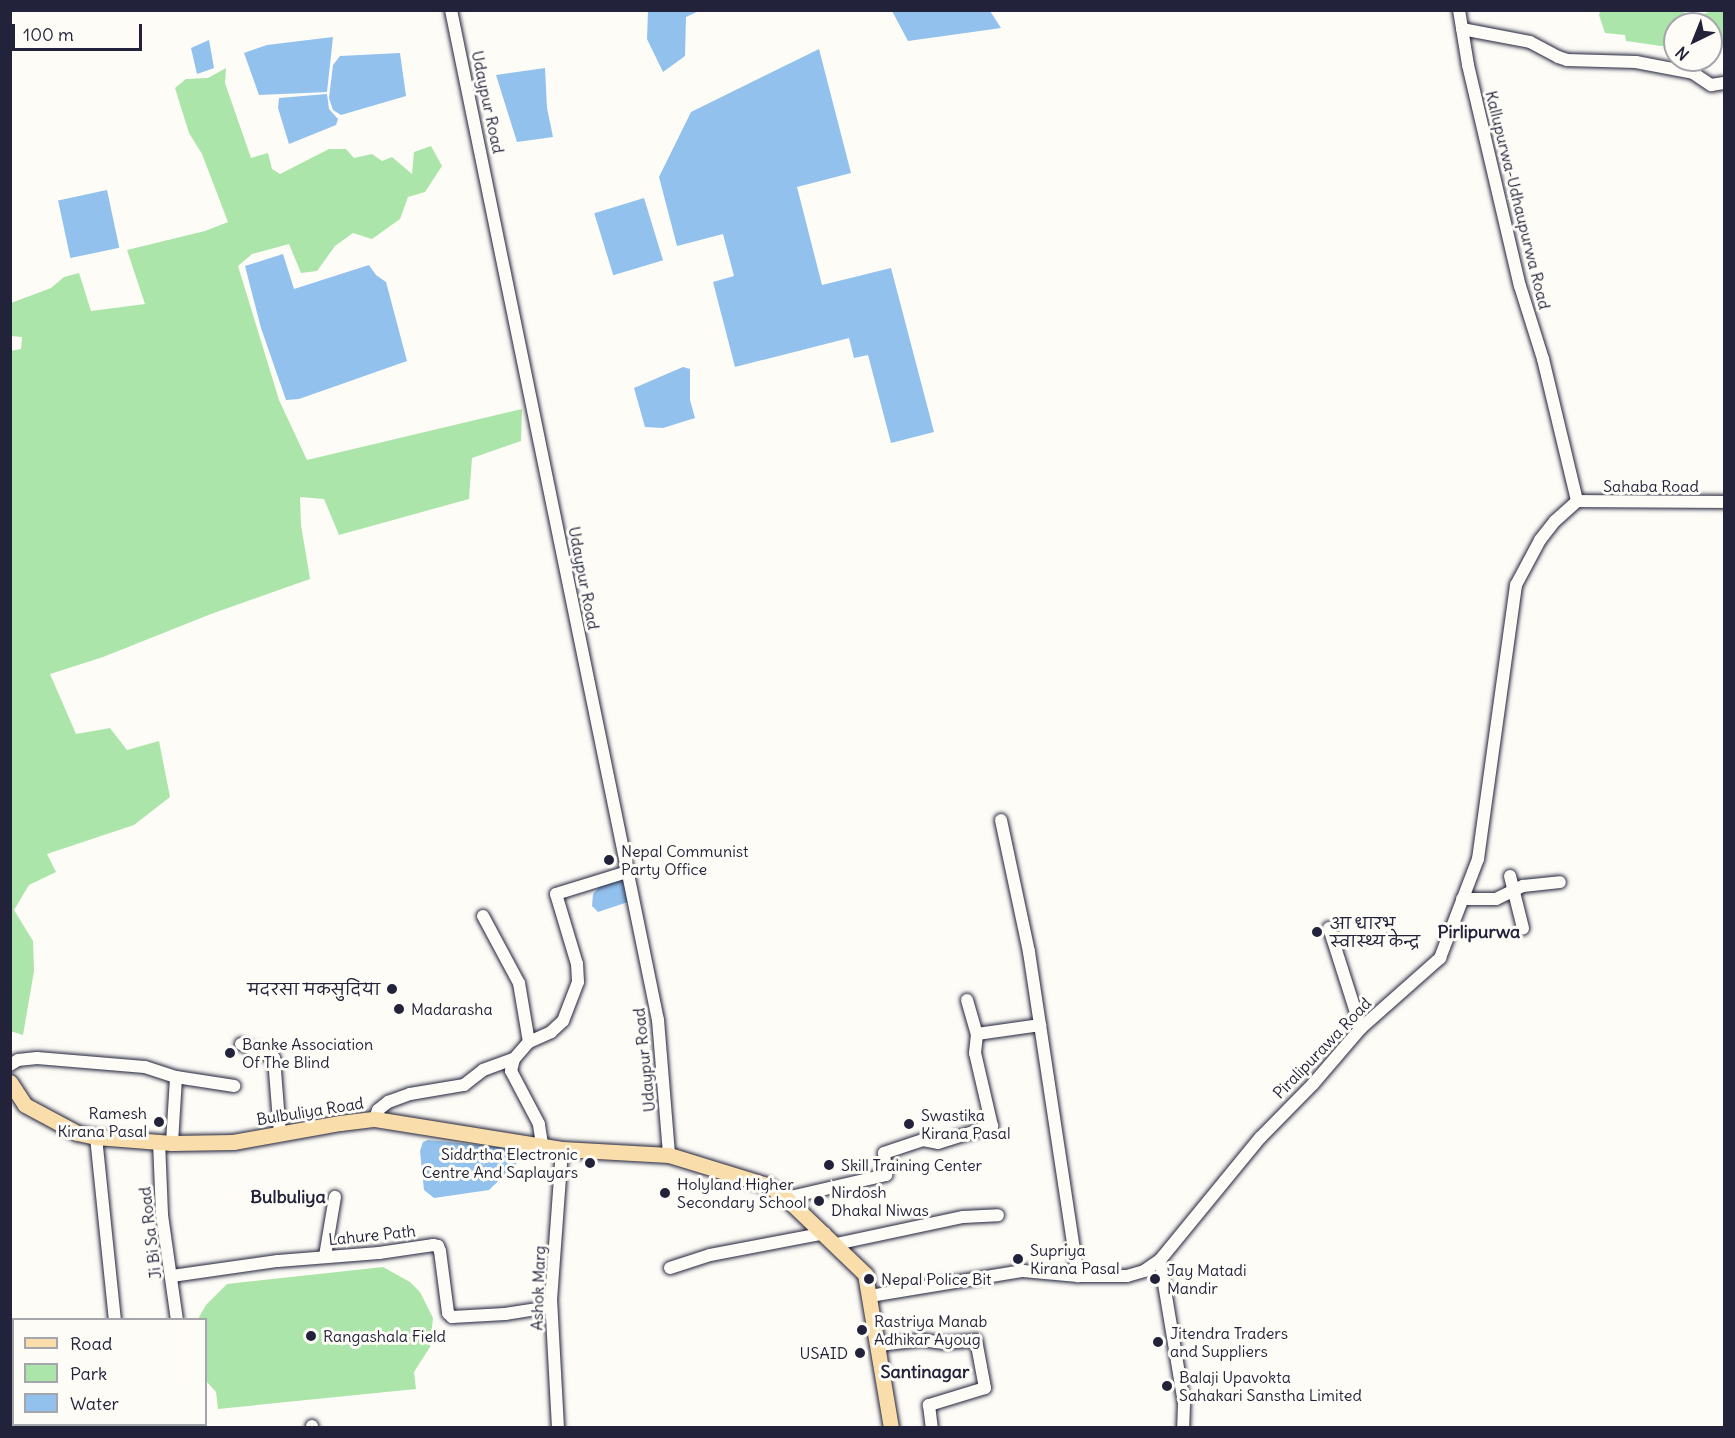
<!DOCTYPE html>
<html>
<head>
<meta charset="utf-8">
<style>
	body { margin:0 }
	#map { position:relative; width:1735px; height:1438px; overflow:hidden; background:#fdfcf7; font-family:Delius,"Playpen Sans Deva",sans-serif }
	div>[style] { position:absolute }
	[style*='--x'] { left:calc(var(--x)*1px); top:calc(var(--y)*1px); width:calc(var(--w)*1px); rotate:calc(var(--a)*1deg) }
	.green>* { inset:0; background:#ace5a9 }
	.water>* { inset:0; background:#91c1ec; transform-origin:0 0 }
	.roads { filter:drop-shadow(0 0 2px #22223b) drop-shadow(0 0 2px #22223b) }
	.minor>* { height:12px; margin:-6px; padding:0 6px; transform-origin:6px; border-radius:6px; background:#fdfcf7 }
	.major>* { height:15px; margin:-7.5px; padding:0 7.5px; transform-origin:7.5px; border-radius:7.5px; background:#f9deab }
	.dots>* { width:16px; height:16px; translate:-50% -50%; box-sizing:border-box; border:3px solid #fdfcf7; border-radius:50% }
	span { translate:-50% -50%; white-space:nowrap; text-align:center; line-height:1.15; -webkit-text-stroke:6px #fdfcf7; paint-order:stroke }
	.street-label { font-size:16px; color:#22223b }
	.poi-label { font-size:16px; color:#22223b }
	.left { translate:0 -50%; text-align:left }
	.right { translate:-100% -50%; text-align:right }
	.neighbourhood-label { font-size:18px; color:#22223b; font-weight:700 }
	.frame { position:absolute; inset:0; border:12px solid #22223b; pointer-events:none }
	.legend { position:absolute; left:12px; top:1318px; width:195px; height:108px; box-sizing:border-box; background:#fdfcf7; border:2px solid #a5a5ac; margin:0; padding:8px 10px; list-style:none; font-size:18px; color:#22223b }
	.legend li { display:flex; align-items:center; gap:12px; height:30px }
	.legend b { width:30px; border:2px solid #a5a5ac }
	.north { position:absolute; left:1663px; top:12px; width:60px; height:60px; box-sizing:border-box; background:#fdfcf7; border:2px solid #a5a5ac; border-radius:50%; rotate:223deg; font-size:16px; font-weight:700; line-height:24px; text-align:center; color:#22223b }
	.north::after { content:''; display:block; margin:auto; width:21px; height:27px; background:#22223b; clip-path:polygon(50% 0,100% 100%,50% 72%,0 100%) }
	.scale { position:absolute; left:12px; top:24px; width:130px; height:27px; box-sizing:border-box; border:3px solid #22223b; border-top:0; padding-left:8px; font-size:18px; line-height:21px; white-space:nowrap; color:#22223b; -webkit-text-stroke:4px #fdfcf7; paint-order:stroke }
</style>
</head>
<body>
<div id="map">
	<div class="green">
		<div style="clip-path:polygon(1681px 10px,1692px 18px,1712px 11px,1724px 12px,1724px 44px,1716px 50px,1711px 50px,1711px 24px,1675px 24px,1675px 48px,1626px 41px,1625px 35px,1605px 33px,1599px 15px,1600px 11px)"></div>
		<div style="clip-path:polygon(226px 68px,225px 83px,251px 158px,268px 153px,272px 169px,280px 174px,329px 149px,346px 149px,354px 158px,372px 154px,382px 161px,392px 157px,412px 174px,414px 152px,431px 146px,442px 166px,425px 192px,408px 197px,400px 219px,372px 239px,353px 233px,335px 246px,317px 271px,301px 273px,289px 244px,252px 254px,238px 266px,279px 400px,307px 460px,522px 409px,521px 441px,472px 458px,469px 499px,339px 535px,324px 499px,300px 497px,301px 525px,310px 579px,211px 614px,103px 657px,50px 674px,76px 734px,110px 728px,127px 750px,159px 741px,170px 797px,134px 825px,47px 854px,56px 872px,29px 885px,14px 910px,33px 941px,34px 971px,23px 1035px,10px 1031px,10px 351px,21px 349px,22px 337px,11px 336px,11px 303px,51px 288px,64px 277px,79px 273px,91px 311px,145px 304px,127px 250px,205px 231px,228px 222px,202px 154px,189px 133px,175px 88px,186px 79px,208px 78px)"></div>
		<div style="clip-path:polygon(383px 1267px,410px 1282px,420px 1292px,433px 1318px,430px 1347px,414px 1372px,416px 1389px,218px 1409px,216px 1392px,206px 1381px,206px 1320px,198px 1319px,206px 1305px,227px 1284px)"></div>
	</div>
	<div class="water">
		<div style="clip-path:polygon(648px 11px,699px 11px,686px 17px,685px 56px,663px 72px,647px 39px)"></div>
		<div style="clip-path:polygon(892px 11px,990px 11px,1001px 28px,908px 41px)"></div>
		<div style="clip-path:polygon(333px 37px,327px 92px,259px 95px,244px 53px,267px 45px)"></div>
		<div style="clip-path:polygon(209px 40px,214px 68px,197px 74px,191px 48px)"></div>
		<div style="clip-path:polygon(819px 49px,851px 173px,797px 187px,822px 285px,891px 268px,934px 432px,891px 443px,868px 355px,854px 358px,849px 338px,735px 367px,713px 282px,734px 276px,723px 234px,677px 246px,659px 177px,691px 112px)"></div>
		<div style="clip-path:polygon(400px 53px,406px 96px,341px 115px,333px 110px,329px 98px,333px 65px,340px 56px)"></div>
		<div style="clip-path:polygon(545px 68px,547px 108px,553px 137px,517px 142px,496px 75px)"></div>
		<div style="clip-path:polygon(327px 94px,329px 109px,338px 119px,336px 125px,289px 144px,278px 108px,279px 98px)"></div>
		<div style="left:107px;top:190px;width:59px;height:50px;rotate:78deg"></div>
		<div style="left:644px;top:198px;width:65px;height:52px;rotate:73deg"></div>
		<div style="clip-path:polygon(283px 254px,294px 289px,369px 265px,376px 275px,386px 282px,407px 361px,299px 399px,286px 400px,261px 328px,245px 266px)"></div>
		<div style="clip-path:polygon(683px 367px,690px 369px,690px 400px,695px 418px,663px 428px,645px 427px,634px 388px)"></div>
		<div style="clip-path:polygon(619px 879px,623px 881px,628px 902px,598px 912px,592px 906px,593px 894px,601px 885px)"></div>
		<div style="clip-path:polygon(428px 1140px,509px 1148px,517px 1157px,517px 1163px,489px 1190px,434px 1198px,424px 1190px,420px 1151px,423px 1142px)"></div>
	</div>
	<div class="roads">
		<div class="minor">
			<div style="--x:451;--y:10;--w:1031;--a:78.42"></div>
			<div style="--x:658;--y:1020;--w:135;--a:85.3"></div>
			<div style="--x:1459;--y:10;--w:56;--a:80.7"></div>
			<div style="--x:1468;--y:65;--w:227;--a:76.8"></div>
			<div style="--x:1520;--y:286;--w:77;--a:72.5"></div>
			<div style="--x:1543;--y:359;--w:146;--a:76.5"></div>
			<div style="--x:1462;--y:29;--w:69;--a:10.8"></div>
			<div style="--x:1530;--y:42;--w:32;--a:28"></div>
			<div style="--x:1558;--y:57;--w:9;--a:18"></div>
			<div style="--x:1567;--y:60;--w:69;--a:1.7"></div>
			<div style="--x:1636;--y:62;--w:58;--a:10.9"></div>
			<div style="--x:1693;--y:73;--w:22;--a:34"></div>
			<div style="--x:1711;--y:85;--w:13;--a:-9"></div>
			<div style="--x:1577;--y:501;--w:147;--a:0.4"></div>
			<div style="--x:1001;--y:820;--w:135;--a:78"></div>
			<div style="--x:1029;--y:952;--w:328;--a:81.4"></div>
			<div style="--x:1510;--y:876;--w:54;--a:76"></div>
			<div style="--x:1462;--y:899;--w:34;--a:0"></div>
			<div style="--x:1496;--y:899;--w:30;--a:-26"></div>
			<div style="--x:1523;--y:886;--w:37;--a:-6"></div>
			<div style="--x:483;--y:916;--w:76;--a:61.8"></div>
			<div style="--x:519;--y:983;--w:60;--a:80.4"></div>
			<div style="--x:1329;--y:928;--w:105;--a:72.3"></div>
			<div style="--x:967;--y:1000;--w:35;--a:74"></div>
			<div style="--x:241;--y:1044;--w:36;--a:23"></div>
			<div style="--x:274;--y:1058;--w:76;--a:85.5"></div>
			<div style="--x:10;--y:1065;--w:9;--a:-32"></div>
			<div style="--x:18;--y:1060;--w:19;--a:-6"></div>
			<div style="--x:37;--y:1058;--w:108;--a:4.8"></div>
			<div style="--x:145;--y:1067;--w:33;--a:18"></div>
			<div style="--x:375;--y:1119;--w:9;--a:-72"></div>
			<div style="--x:378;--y:1110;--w:13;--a:-39"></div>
			<div style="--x:388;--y:1102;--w:23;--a:-20"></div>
			<div style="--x:410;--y:1094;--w:55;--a:-9.5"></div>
			<div style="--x:464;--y:1085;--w:24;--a:-38"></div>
			<div style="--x:483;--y:1070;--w:33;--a:-20"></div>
			<div style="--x:96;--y:1137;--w:184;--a:84.1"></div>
			<div style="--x:159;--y:1142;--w:73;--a:87.6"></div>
			<div style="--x:162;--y:1215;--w:106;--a:81.9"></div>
			<div style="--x:172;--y:1143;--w:66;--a:-86.5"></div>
			<div style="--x:176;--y:1077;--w:59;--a:8.8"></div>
			<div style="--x:542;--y:1144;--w:20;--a:-99"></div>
			<div style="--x:539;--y:1124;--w:60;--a:-117.8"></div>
			<div style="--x:511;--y:1071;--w:12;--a:-76"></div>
			<div style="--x:514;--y:1059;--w:23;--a:-49"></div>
			<div style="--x:529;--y:1042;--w:24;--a:-24"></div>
			<div style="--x:551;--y:1032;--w:16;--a:-43"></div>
			<div style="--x:563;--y:1021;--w:42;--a:-69"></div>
			<div style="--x:578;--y:982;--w:18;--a:-93"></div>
			<div style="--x:577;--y:964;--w:73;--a:-106.7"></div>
			<div style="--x:556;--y:894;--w:74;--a:-17.2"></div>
			<div style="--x:786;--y:1198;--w:103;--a:-13"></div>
			<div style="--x:886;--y:1175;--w:22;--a:-95"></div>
			<div style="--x:884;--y:1153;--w:41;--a:-18.4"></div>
			<div style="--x:923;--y:1140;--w:15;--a:11"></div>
			<div style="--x:938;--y:1143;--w:57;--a:-17.5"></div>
			<div style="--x:992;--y:1126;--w:75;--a:-103.1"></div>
			<div style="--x:975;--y:1053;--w:19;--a:-84"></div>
			<div style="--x:977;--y:1034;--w:64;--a:-8.1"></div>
			<div style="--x:836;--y:1244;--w:130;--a:-12"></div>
			<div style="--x:963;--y:1217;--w:35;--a:-3"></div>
			<div style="--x:325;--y:1256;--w:60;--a:-80.4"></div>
			<div style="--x:1160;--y:1260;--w:146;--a:80.5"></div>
			<div style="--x:1184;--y:1404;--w:24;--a:92"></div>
			<div style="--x:670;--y:1268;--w:42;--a:-18"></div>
			<div style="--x:710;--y:1255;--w:117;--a:-10.8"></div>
			<div style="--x:172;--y:1276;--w:107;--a:-8.1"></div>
			<div style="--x:278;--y:1261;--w:101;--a:-4.5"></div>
			<div style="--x:379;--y:1253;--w:55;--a:-8.4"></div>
			<div style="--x:433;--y:1245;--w:5;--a:11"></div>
			<div style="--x:438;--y:1246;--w:5;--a:68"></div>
			<div style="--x:440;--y:1251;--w:63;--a:82.6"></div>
			<div style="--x:448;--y:1313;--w:6;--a:45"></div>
			<div style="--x:452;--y:1317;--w:53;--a:-3.2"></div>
			<div style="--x:505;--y:1314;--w:38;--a:-9"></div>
			<div style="--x:543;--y:1308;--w:9;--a:-32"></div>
			<div style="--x:870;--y:1296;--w:155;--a:-9.3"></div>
			<div style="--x:1023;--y:1271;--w:55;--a:5.2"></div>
			<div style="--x:1078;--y:1276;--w:49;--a:0"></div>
			<div style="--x:1127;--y:1276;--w:18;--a:-16"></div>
			<div style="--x:1144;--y:1271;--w:19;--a:-35"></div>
			<div style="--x:1160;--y:1260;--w:158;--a:-50.7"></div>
			<div style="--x:1260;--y:1138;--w:76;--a:-45.5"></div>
			<div style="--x:1313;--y:1084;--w:74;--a:-49.4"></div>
			<div style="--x:1361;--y:1028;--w:106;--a:-41.5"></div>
			<div style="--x:1440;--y:958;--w:106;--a:-69"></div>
			<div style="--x:1478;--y:859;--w:277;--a:-82.1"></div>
			<div style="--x:1516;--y:585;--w:51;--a:-61.9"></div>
			<div style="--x:1540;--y:540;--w:24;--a:-52"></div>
			<div style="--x:1555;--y:521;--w:30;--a:-42"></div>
			<div style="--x:879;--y:1345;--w:43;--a:-6.6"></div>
			<div style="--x:922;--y:1340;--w:22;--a:8"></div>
			<div style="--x:944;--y:1343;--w:32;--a:-5"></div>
			<div style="--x:976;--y:1340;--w:49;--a:79.4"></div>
			<div style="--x:985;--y:1388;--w:59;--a:163.1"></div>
			<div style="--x:929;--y:1405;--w:23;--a:83"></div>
			<div style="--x:110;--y:1424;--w:4;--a:90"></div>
			<div style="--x:189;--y:1424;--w:4;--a:90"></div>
			<div style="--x:312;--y:1426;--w:2;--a:90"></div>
			<div style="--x:558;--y:1428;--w:128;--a:-93.1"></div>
			<div style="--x:551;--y:1300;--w:151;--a:-85.8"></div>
		</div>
		<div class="major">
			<div style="--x:10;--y:1082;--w:27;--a:57"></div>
			<div style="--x:25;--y:1105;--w:59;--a:28.3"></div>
			<div style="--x:77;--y:1133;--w:19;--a:12"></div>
			<div style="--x:96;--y:1137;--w:76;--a:4.5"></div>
			<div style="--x:172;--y:1143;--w:61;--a:-0.9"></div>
			<div style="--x:233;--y:1142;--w:109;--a:-10.1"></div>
			<div style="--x:340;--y:1123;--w:35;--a:-7"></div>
			<div style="--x:375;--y:1119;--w:189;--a:9.1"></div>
			<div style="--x:562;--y:1149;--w:107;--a:3.2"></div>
			<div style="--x:669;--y:1155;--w:102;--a:17"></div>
			<div style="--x:767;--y:1185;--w:23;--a:34"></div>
			<div style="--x:786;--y:1198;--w:110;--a:43.9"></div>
			<div style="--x:865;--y:1274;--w:156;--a:80.4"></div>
		</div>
	</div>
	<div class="dots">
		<div style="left:609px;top:860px;background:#22223b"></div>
		<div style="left:1317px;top:932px;background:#22223b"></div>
		<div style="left:392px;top:989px;background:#22223b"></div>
		<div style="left:399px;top:1009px;background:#22223b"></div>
		<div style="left:230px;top:1053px;background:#22223b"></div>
		<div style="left:159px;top:1122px;background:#22223b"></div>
		<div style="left:909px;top:1124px;background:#22223b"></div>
		<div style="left:590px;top:1163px;background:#22223b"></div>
		<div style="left:829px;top:1165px;background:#22223b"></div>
		<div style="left:665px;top:1193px;background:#22223b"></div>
		<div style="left:819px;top:1201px;background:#22223b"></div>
		<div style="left:1018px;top:1259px;background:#22223b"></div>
		<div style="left:869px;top:1279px;background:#22223b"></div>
		<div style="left:1155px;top:1279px;background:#22223b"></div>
		<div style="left:862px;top:1330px;background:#22223b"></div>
		<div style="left:311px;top:1336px;background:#22223b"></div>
		<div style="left:1158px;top:1342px;background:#22223b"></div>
		<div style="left:860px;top:1353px;background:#22223b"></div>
		<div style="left:1167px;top:1386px;background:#22223b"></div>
	</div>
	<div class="street-label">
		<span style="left:488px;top:102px;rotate:78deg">Udaypur Road</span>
		<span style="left:1518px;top:200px;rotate:76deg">Kallupurwa-Udhaupurwa Road</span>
		<span style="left:1651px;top:486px">Sahaba Road</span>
		<span style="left:584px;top:578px;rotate:79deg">Udaypur Road</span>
		<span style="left:1322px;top:1048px;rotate:-46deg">Piralipurawa Road</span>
		<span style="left:644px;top:1060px;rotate:-96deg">Udaypur Road</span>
		<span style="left:310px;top:1111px;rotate:-9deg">Bulbuliya Road</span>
		<span style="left:150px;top:1233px;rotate:-97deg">Ji Bi Sa Road</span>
		<span style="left:372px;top:1235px;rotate:-6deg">Lahure Path</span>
		<span style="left:538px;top:1288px;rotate:-88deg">Ashok Marg</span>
	</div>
	<div class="poi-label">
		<span class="left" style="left:621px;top:860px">Nepal Communist<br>Party Office</span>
		<span class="left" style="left:1330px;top:932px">आ धारभु<br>स्वास्थ्य केन्द्र</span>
		<span class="right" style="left:380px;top:989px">मदरसा मकसुदिया</span>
		<span class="left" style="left:411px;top:1009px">Madarasha</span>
		<span class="left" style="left:242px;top:1053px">Banke Association<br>Of The Blind</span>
		<span class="right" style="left:147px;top:1122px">Ramesh<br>Kirana Pasal</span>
		<span class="left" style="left:921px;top:1124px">Swastika<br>Kirana Pasal</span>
		<span class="right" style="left:578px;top:1163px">Siddrtha Electronic<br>Centre And Saplayars</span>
		<span class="left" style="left:841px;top:1165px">Skill Training Center</span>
		<span class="left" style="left:677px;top:1193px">Holyland Higher<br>Secondary School</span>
		<span class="left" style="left:831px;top:1201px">Nirdosh<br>Dhakal Niwas</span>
		<span class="left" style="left:1030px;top:1259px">Supriya<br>Kirana Pasal</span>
		<span class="left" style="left:1167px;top:1279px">Jay Matadi<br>Mandir</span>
		<span class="left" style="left:881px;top:1279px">Nepal Police Bit</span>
		<span class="left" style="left:874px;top:1330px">Rastriya Manab<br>Adhikar Ayoug</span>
		<span class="left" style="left:1170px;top:1342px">Jitendra Traders<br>and Suppliers</span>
		<span class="left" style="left:323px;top:1336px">Rangashala Field</span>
		<span class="right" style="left:848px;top:1353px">USAID</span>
		<span class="left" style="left:1179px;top:1386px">Balaji Upavokta<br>Sahakari Sanstha Limited</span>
	</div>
	<div class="neighbourhood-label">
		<span style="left:1479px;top:932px">Pirlipurwa</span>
		<span style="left:288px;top:1197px">Bulbuliya</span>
		<span style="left:925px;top:1372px">Santinagar</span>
	</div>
	<div class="frame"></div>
	<ul class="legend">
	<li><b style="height:8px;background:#f9deab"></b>Road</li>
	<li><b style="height:16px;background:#ace5a9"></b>Park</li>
	<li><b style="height:16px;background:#91c1ec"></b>Water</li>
	</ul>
	<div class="north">N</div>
	<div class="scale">100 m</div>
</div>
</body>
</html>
